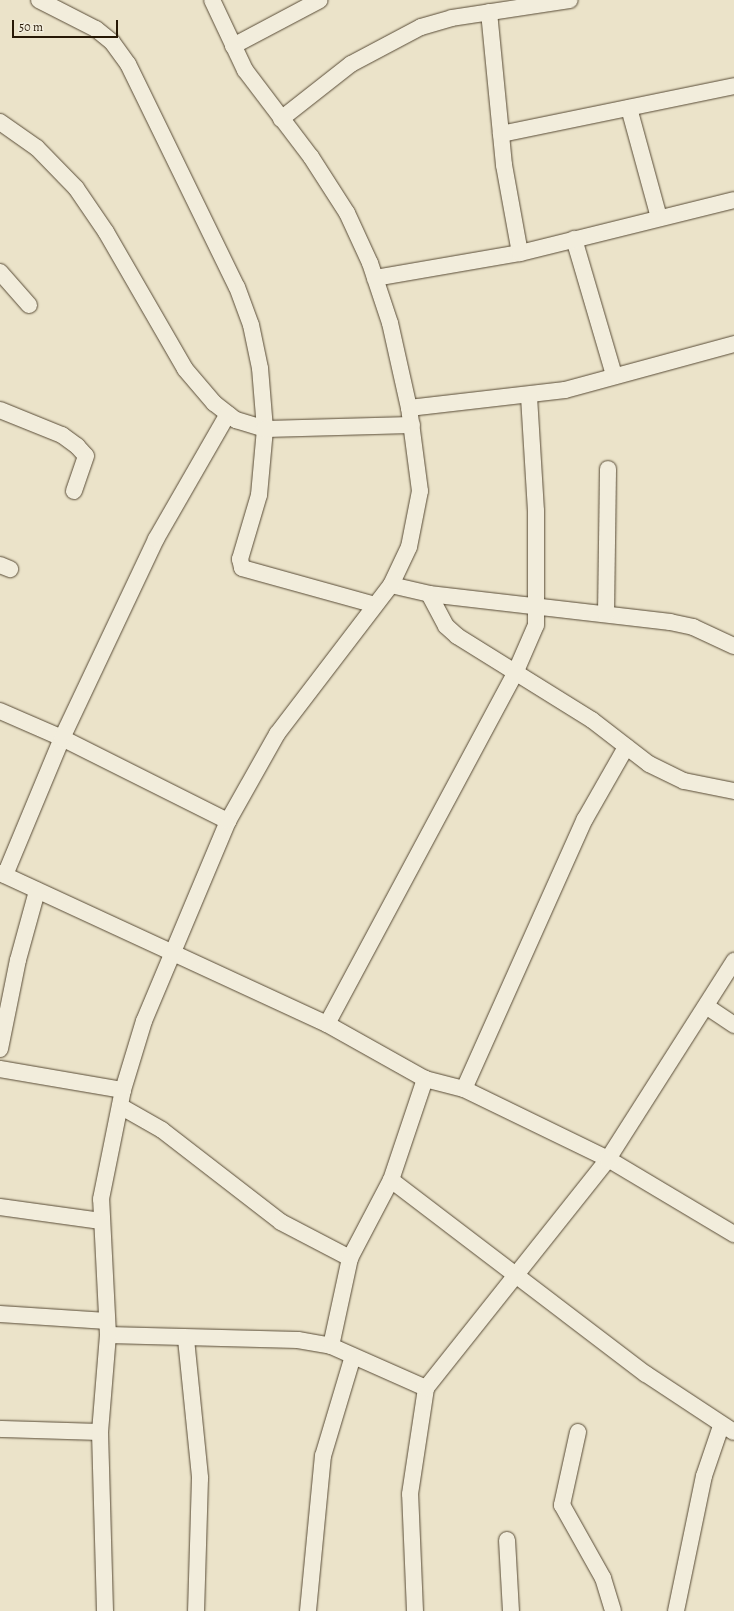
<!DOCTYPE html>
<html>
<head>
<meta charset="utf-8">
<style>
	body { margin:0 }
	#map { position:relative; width:734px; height:1611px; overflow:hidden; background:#ebe3c9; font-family:Alegreya,serif }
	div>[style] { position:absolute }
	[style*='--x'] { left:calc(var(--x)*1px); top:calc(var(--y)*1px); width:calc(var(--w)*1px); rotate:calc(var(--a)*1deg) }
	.roads { filter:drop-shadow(0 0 1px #584b36) drop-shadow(0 0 1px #584b36) }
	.minor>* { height:16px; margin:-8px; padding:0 8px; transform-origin:8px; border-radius:8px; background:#f2eddc }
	span { translate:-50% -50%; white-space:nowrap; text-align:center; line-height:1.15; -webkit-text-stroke:3px #f2eddc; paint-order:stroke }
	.scale { position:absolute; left:12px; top:20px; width:106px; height:18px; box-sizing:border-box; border:2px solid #271805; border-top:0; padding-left:5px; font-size:12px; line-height:14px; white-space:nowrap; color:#271805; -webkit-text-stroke:3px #f2eddc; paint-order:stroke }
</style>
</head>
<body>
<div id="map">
	<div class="roads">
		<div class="minor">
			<div style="--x:39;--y:0;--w:64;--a:27"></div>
			<div style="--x:96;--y:29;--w:21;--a:39"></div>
			<div style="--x:112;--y:42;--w:27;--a:54"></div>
			<div style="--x:128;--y:64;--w:248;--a:64"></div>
			<div style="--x:237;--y:287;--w:40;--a:69.8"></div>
			<div style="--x:251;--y:325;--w:44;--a:78.2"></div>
			<div style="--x:260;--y:368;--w:61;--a:85.3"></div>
			<div style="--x:265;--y:429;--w:66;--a:95.2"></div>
			<div style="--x:259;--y:495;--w:67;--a:106.5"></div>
			<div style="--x:240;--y:559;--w:9;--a:77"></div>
			<div style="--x:242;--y:568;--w:138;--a:15.5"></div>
			<div style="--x:489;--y:12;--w:154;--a:84.4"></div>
			<div style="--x:504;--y:165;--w:89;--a:79.7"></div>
			<div style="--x:233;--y:46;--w:98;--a:-27.9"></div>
			<div style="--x:629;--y:108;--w:114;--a:74.7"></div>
			<div style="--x:281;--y:119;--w:89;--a:-38.2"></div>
			<div style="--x:351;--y:64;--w:79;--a:-27.9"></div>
			<div style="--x:421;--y:27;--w:32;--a:-16"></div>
			<div style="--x:452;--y:18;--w:119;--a:-8.7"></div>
			<div style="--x:0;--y:122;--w:45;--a:35.1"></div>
			<div style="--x:37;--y:148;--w:56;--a:45.7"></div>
			<div style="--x:76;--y:188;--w:53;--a:55.7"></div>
			<div style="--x:106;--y:232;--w:158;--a:60"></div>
			<div style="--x:185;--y:369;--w:45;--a:49.5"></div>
			<div style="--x:214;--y:403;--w:28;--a:38"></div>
			<div style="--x:236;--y:420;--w:30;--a:17"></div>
			<div style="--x:265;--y:429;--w:147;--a:-1.6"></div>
			<div style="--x:501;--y:134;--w:238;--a:-11.6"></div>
			<div style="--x:574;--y:239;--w:142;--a:73.6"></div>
			<div style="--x:0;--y:272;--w:44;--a:48.7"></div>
			<div style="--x:375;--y:278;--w:147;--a:-9.8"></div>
			<div style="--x:520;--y:253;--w:220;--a:-13.9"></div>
			<div style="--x:409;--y:408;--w:157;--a:-6.6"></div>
			<div style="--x:565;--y:390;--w:175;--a:-15.2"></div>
			<div style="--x:0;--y:410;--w:67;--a:22"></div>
			<div style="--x:62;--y:435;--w:19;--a:36"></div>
			<div style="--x:77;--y:446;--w:13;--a:48"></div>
			<div style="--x:86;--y:456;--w:37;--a:109"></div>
			<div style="--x:0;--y:565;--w:11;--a:22"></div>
			<div style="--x:391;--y:585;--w:39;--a:13"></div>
			<div style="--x:429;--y:594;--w:243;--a:6.6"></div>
			<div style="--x:670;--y:622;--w:24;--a:12"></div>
			<div style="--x:693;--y:627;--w:45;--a:24.9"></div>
			<div style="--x:429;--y:594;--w:36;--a:62"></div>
			<div style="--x:446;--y:626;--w:15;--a:42"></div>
			<div style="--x:457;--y:636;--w:159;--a:31.9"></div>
			<div style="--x:592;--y:720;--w:72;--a:37.7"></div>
			<div style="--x:649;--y:764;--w:39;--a:26"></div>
			<div style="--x:684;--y:781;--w:51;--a:11.3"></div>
			<div style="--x:606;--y:614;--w:145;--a:-89.2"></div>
			<div style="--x:0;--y:711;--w:68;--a:23.5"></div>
			<div style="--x:62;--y:738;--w:186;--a:26.6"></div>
			<div style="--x:0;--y:873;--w:360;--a:24.8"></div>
			<div style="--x:327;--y:1024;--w:112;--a:29.3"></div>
			<div style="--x:425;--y:1079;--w:40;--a:14.4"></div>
			<div style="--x:464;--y:1089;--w:160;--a:25.9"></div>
			<div style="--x:608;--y:1159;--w:147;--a:30.8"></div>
			<div style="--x:5;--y:875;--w:148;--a:-67.4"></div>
			<div style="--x:62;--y:738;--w:220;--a:-64.7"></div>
			<div style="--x:156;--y:539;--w:144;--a:-60.1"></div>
			<div style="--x:706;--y:1006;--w:34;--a:34"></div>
			<div style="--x:327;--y:1024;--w:400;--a:-61.8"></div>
			<div style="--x:516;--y:671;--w:50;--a:-66.5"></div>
			<div style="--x:536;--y:625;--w:114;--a:-90"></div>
			<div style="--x:536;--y:511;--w:116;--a:-93.5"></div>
			<div style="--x:0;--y:1049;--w:91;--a:-78.6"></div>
			<div style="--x:18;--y:960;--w:72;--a:-74.6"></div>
			<div style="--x:0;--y:1069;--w:125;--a:9.7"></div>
			<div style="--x:464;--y:1089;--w:296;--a:-65.9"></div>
			<div style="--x:585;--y:819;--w:83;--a:-60.3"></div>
			<div style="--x:120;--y:1106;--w:48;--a:29.7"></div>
			<div style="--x:162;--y:1130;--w:150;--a:37.7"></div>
			<div style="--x:281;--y:1222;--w:78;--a:27.6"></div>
			<div style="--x:391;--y:1180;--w:320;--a:37.3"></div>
			<div style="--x:646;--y:1374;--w:105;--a:33.4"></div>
			<div style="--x:0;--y:1207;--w:102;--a:7.9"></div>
			<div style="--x:0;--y:1314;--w:107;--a:3.7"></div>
			<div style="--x:108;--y:1335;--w:190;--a:1.5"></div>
			<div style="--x:298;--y:1340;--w:34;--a:10"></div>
			<div style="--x:331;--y:1346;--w:104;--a:23.9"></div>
			<div style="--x:186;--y:1339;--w:140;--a:84.2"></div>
			<div style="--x:200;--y:1478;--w:133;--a:91.7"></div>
			<div style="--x:331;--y:1346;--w:90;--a:-77.8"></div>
			<div style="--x:350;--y:1258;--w:88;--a:-62.3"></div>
			<div style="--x:391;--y:1180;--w:107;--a:-71.4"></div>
			<div style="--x:0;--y:1429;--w:100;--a:1.7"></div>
			<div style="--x:578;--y:1432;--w:75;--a:102.4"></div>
			<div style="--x:562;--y:1505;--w:84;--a:60.7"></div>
			<div style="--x:603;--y:1578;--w:34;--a:73"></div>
			<div style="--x:507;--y:1540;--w:71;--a:86.8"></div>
			<div style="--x:105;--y:1611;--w:179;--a:-91.6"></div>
			<div style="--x:100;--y:1432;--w:97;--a:-85.3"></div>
			<div style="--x:108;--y:1335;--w:136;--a:-92.9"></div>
			<div style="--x:101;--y:1199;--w:111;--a:-78.6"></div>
			<div style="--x:123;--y:1090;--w:72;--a:-73.1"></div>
			<div style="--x:144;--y:1021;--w:217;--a:-67.2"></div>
			<div style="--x:228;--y:821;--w:100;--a:-60.6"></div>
			<div style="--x:277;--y:734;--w:188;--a:-52.6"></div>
			<div style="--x:391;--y:585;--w:42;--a:-64.7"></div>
			<div style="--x:409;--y:547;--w:57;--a:-78.9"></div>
			<div style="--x:420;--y:491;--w:84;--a:-97.5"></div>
			<div style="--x:409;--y:408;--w:87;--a:-102.6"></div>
			<div style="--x:390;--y:323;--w:63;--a:-108.4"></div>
			<div style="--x:370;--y:263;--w:55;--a:-114.7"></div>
			<div style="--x:347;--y:213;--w:67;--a:-122.7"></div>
			<div style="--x:311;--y:157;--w:109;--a:-127.2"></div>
			<div style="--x:245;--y:70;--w:77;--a:-115.2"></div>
			<div style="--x:308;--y:1611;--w:156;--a:-84.5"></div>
			<div style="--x:323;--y:1456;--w:104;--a:-73.3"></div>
			<div style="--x:415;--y:1611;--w:117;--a:-92.4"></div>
			<div style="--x:410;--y:1494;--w:107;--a:-81.4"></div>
			<div style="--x:426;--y:1388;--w:293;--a:-51.5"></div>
			<div style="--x:608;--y:1159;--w:235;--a:-57.5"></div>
			<div style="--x:676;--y:1611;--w:138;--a:-78.3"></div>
			<div style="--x:704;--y:1476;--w:53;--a:-71.2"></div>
		</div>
	</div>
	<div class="scale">50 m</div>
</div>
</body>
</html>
